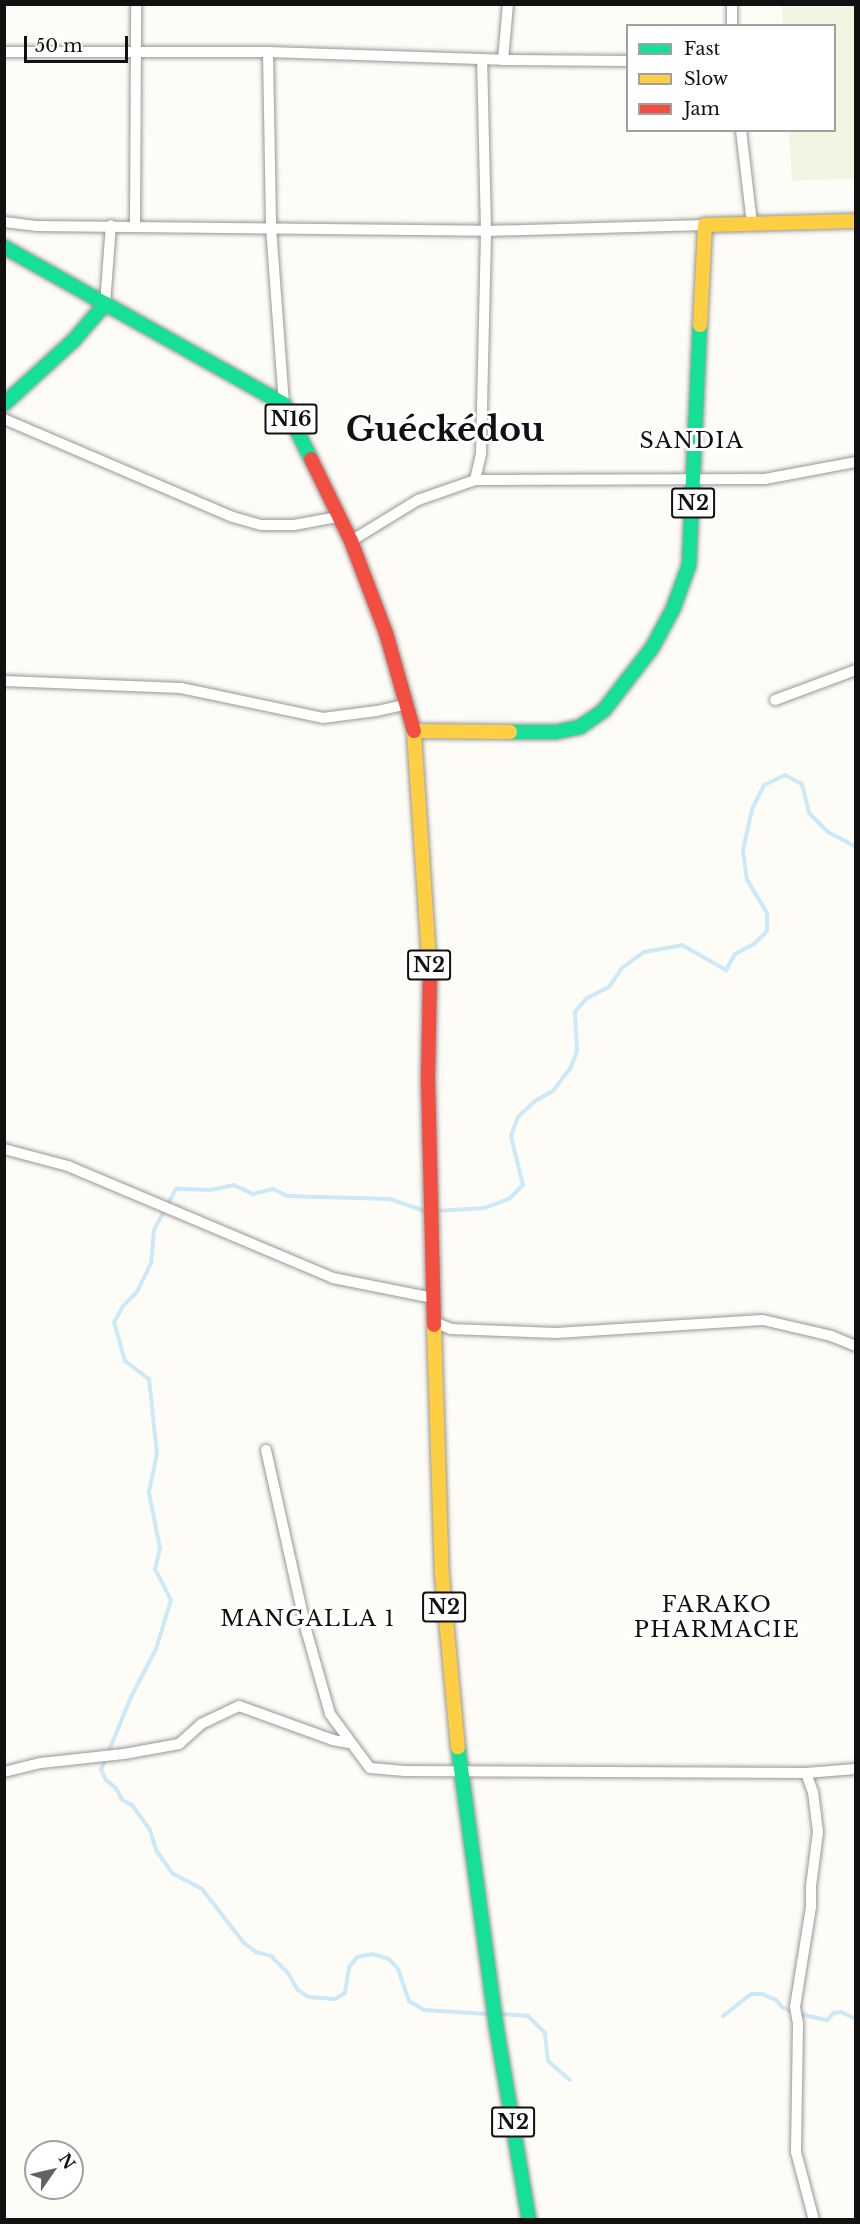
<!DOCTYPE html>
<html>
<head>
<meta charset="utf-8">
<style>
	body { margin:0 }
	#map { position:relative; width:860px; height:2224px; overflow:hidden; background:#fdfcf7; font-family:"Libre Baskerville",serif }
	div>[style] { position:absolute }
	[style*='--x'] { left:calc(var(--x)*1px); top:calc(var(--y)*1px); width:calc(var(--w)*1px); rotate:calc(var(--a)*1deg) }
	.pitch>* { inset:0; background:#f0f6e1 }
	.stream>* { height:4px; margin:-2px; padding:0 2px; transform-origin:2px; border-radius:2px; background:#cde8f7 }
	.roads { filter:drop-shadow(0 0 2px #979795) drop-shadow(0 0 2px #979795) }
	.street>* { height:10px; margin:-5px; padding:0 5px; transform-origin:5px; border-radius:5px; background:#fffffe }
	.fast>* { height:14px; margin:-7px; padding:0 7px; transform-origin:7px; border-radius:7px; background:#16e098 }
	.slow>* { height:14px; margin:-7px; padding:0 7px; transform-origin:7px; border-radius:7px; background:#ffcf43 }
	.jam>* { height:14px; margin:-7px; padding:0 7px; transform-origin:7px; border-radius:7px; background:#f24e42 }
	span { translate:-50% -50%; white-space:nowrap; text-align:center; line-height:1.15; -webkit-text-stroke:6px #fff; paint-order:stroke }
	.shield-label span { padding:2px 4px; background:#fff; border:2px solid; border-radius:4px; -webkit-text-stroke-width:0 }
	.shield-label { font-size:20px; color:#111; font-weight:700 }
	.neighbourhood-label { font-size:22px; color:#111; letter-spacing:1.5px }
	.town-label { font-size:33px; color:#111; font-weight:700 }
	.frame { position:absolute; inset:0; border:6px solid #111; pointer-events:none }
	.legend { position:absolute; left:626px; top:24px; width:210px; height:108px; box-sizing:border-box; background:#fff; border:2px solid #a0a0a0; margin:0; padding:8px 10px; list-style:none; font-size:18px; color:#111 }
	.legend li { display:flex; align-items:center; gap:12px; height:30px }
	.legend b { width:30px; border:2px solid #a0a0a0 }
	.north { position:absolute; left:24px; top:2140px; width:60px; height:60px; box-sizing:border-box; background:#fff; border:2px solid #a0a0a0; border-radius:50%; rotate:56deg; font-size:16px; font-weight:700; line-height:24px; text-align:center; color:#111 }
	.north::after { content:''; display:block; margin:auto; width:21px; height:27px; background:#646362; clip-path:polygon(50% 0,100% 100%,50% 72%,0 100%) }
	.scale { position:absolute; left:24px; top:36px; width:104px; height:27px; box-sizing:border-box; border:3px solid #111; border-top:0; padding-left:8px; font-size:18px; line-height:21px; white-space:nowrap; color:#111; -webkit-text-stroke:4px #fff; paint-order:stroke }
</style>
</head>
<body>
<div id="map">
	<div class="pitch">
		<div style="clip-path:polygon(782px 5px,855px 5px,855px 178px,792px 181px,789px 131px,834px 130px,834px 26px,783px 25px)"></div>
	</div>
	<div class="stream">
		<div style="--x:425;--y:1211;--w:36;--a:-161"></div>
		<div style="--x:391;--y:1199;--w:104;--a:-178.3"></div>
		<div style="--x:287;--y:1196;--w:16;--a:-153"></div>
		<div style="--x:273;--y:1189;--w:21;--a:166"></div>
		<div style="--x:253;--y:1194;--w:21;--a:-155"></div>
		<div style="--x:234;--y:1185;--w:25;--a:168"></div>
		<div style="--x:210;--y:1190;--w:34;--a:-178"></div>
		<div style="--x:176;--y:1189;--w:47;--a:118.2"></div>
		<div style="--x:154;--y:1230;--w:33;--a:95"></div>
		<div style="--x:151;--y:1263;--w:32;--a:116"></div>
		<div style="--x:137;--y:1292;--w:20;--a:135"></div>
		<div style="--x:123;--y:1306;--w:18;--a:119"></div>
		<div style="--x:114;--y:1322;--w:41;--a:74.2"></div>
		<div style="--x:125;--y:1361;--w:30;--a:37"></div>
		<div style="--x:149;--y:1379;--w:75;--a:83.9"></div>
		<div style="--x:157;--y:1454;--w:40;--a:102"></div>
		<div style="--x:149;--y:1493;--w:56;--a:78.7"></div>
		<div style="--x:160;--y:1548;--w:22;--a:103"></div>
		<div style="--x:155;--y:1569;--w:35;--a:63"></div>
		<div style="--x:171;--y:1600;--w:51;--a:107"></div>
		<div style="--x:156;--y:1649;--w:54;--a:117.5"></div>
		<div style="--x:131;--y:1697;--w:79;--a:112.3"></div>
		<div style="--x:101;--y:1770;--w:11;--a:63"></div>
		<div style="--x:106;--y:1780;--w:13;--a:39"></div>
		<div style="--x:116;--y:1788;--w:13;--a:63"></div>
		<div style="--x:122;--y:1800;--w:11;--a:27"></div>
		<div style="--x:132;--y:1805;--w:31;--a:54"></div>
		<div style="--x:150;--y:1830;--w:21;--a:73"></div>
		<div style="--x:156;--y:1850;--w:28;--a:55"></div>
		<div style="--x:172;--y:1873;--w:34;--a:28"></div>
		<div style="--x:202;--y:1889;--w:68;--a:52.1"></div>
		<div style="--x:244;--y:1943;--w:15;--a:37"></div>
		<div style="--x:256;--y:1952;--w:16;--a:15"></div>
		<div style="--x:271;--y:1956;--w:24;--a:45"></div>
		<div style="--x:288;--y:1973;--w:20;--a:60"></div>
		<div style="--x:298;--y:1990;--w:12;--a:35"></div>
		<div style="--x:308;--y:1997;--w:27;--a:4"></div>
		<div style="--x:335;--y:1999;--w:12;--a:-31"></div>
		<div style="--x:345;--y:1993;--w:26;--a:-81"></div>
		<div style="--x:349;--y:1967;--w:13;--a:-51"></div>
		<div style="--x:357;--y:1957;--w:15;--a:-11"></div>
		<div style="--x:372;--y:1954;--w:18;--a:16"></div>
		<div style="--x:389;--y:1959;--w:13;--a:48"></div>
		<div style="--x:398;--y:1969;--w:34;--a:71"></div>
		<div style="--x:409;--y:2001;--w:17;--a:31"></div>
		<div style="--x:424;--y:2010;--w:64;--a:3.6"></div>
		<div style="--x:436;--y:1211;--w:49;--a:-3.5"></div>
		<div style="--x:485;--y:1208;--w:26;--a:-21"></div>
		<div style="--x:509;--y:1199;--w:20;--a:-45"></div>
		<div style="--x:523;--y:1185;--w:50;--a:-103.8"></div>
		<div style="--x:511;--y:1136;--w:20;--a:-70"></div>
		<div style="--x:518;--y:1117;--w:23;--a:-43"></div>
		<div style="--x:535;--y:1101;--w:21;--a:-29"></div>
		<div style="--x:553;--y:1091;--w:30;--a:-53"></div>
		<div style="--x:571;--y:1067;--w:17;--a:-69"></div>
		<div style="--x:577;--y:1051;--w:39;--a:-93"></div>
		<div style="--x:575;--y:1012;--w:17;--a:-50"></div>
		<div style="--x:586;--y:999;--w:26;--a:-28"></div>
		<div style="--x:609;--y:987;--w:23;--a:-56"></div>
		<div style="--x:622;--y:968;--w:27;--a:-36"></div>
		<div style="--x:644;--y:952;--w:39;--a:-10"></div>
		<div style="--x:682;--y:945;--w:51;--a:29.6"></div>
		<div style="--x:726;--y:970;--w:18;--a:-61"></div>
		<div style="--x:735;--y:954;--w:21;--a:-28"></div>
		<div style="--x:754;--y:944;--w:18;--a:-45"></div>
		<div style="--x:767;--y:931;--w:18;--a:-90"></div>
		<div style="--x:767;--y:913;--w:39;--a:-121"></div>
		<div style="--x:747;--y:880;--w:30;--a:-98"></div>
		<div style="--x:743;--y:850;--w:42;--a:-77.6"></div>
		<div style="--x:752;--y:809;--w:27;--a:-63"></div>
		<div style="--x:764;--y:785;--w:23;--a:-25"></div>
		<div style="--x:785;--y:775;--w:19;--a:28"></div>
		<div style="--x:802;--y:784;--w:30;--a:76"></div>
		<div style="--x:809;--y:813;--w:27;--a:45"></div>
		<div style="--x:828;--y:832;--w:32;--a:28"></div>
		<div style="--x:502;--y:2014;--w:26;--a:4"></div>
		<div style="--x:528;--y:2016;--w:24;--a:45"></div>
		<div style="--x:545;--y:2033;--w:28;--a:84"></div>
		<div style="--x:548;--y:2061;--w:29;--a:41"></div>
		<div style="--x:800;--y:2014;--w:28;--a:13"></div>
		<div style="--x:827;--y:2020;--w:10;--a:-45"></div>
		<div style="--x:834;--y:2013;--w:7;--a:-8"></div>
		<div style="--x:841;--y:2012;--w:17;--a:25"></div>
		<div style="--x:723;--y:2016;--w:36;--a:-38"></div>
		<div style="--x:751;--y:1994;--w:11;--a:0"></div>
		<div style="--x:762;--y:1994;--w:15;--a:23"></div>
		<div style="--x:776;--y:2000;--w:9;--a:49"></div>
		<div style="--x:782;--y:2007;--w:12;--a:24"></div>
	</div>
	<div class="roads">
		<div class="street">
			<div style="--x:732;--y:4;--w:22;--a:90"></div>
			<div style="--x:4;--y:52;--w:264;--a:0"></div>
			<div style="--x:268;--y:52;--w:235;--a:1.9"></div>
			<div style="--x:503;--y:60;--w:125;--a:0.5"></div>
			<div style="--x:268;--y:52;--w:175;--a:89"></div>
			<div style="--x:271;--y:227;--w:177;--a:85.8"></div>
			<div style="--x:503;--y:60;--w:56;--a:-84.9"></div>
			<div style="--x:741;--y:130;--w:94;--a:83.3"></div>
			<div style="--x:4;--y:222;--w:32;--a:7"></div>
			<div style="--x:36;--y:226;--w:450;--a:0.6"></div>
			<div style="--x:486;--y:231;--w:219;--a:-1.6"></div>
			<div style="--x:135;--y:227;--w:223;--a:-89.7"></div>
			<div style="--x:105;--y:304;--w:79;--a:-85.7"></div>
			<div style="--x:4;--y:419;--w:249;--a:23.2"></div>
			<div style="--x:233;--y:517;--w:29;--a:16"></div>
			<div style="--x:261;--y:525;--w:33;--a:0"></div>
			<div style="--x:294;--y:525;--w:45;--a:-10.3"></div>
			<div style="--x:475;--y:480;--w:28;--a:-77"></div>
			<div style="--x:481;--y:453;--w:222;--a:-88.7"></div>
			<div style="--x:486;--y:231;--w:172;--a:-91.3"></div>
			<div style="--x:351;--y:541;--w:79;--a:-31.5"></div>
			<div style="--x:418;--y:500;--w:60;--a:-19.3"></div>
			<div style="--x:475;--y:480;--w:290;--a:-0.2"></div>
			<div style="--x:765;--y:479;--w:93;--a:-10.6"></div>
			<div style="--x:4;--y:681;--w:177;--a:2.3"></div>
			<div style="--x:181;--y:688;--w:145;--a:11.9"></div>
			<div style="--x:323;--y:718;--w:54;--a:-7.4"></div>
			<div style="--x:377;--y:711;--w:31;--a:-13"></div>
			<div style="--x:775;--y:700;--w:86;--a:-20.3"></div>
			<div style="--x:4;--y:1149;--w:66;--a:14.9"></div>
			<div style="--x:68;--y:1166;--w:288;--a:22.9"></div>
			<div style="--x:333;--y:1278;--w:102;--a:11.3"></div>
			<div style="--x:434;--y:1322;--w:18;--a:22"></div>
			<div style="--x:451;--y:1329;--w:105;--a:2.2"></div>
			<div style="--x:556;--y:1333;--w:207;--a:-3.6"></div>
			<div style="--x:763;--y:1320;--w:70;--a:13.2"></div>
			<div style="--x:831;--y:1336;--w:27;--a:22"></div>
			<div style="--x:266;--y:1450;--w:188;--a:77.4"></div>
			<div style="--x:307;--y:1633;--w:84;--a:74.1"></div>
			<div style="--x:330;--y:1714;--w:67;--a:53.5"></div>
			<div style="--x:370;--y:1768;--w:35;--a:5"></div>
			<div style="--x:405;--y:1771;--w:401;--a:0.3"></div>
			<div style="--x:806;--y:1773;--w:50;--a:-4.6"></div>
			<div style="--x:4;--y:1772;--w:38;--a:-14"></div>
			<div style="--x:41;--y:1763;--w:83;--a:-6.2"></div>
			<div style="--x:124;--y:1754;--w:56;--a:-10.3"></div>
			<div style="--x:179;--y:1744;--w:30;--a:-42"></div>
			<div style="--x:201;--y:1724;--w:42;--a:-25.3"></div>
			<div style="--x:239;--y:1706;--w:100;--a:19.9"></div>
			<div style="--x:333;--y:1740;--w:16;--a:11"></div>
			<div style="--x:806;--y:1773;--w:20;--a:70"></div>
			<div style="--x:813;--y:1792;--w:40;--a:82.9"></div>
			<div style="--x:818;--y:1832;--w:54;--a:97.4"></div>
			<div style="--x:811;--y:1886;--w:21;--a:90"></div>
			<div style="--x:811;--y:1907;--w:101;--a:99.1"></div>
			<div style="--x:795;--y:2007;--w:17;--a:80"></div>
			<div style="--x:798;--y:2024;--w:128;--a:90.9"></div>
			<div style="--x:796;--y:2152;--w:70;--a:75.2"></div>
		</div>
		<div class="fast">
			<div style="--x:4;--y:247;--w:321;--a:29.3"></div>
			<div style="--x:284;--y:404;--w:61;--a:63.9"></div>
			<div style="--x:4;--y:404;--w:95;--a:-42.4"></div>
			<div style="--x:74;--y:340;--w:48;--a:-49.3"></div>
			<div style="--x:510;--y:732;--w:46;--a:0"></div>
			<div style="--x:556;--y:732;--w:25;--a:-12"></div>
			<div style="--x:580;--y:727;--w:29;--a:-35"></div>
			<div style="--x:604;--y:710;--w:78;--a:-52.3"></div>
			<div style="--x:652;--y:648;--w:44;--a:-61.7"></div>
			<div style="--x:673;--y:609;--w:47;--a:-70"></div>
			<div style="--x:689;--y:565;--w:240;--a:-87.4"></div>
			<div style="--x:458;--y:1747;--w:281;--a:82.2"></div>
			<div style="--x:496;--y:2025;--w:198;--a:80.4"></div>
		</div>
		<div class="slow">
			<div style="--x:700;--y:325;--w:100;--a:-87.1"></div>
			<div style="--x:705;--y:225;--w:151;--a:-1.5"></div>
			<div style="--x:430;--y:974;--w:244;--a:-93.8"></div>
			<div style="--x:414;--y:731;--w:96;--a:0.6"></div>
			<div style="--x:434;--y:1325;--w:251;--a:88.2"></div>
			<div style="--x:442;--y:1576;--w:172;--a:84.7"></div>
		</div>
		<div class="jam">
			<div style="--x:311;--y:459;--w:91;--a:64"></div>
			<div style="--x:351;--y:541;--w:98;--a:69.2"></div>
			<div style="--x:386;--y:633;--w:102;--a:74.1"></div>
			<div style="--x:430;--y:974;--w:105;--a:91.1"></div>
			<div style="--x:428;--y:1079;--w:246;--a:88.6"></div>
		</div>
	</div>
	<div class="shield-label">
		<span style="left:291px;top:419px">N16</span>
		<span style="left:693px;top:503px">N2</span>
		<span style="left:429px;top:965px">N2</span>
		<span style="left:444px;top:1607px">N2</span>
		<span style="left:513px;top:2122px">N2</span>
	</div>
	<div class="neighbourhood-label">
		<span style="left:692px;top:441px">SANDIA</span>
		<span style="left:717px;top:1617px">FARAKO<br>PHARMACIE</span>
		<span style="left:308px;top:1619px">MANGALLA 1</span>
	</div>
	<div class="town-label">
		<span style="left:445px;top:430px">Guéckédou</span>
	</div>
	<div class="frame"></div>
	<ul class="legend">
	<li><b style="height:8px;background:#16e098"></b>Fast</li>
	<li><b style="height:8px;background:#ffcf43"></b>Slow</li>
	<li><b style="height:8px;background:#f24e42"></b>Jam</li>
	</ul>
	<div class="north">N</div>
	<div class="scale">50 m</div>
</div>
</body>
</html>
